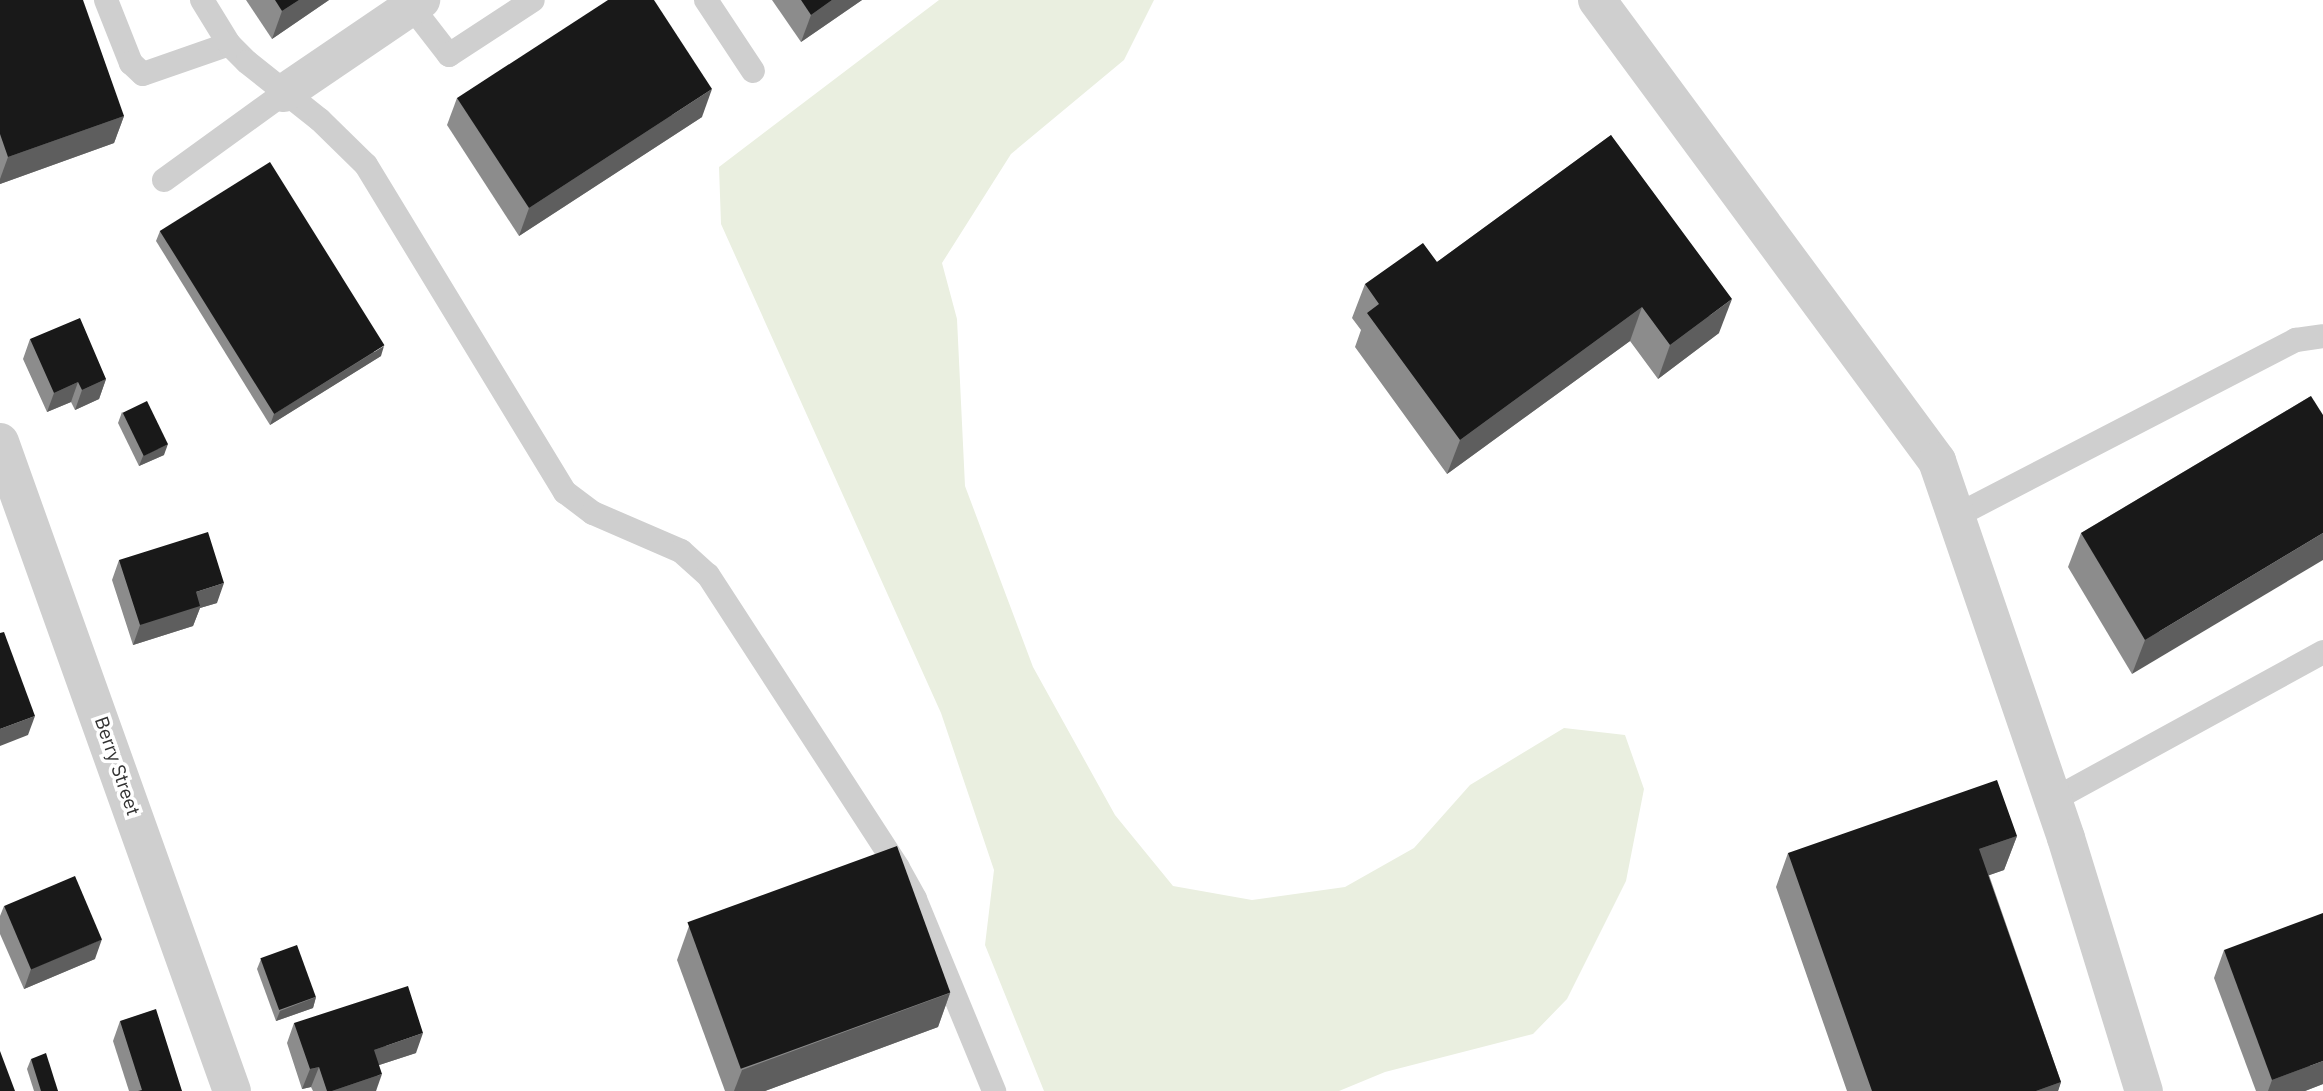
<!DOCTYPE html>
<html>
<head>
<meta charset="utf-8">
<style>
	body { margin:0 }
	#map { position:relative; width:2323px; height:1091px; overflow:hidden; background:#fff; font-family:"IBM Plex Sans",sans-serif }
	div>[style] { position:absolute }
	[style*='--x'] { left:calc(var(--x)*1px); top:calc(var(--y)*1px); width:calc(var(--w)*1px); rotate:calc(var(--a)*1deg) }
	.green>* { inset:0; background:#eaefe0 }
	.service>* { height:24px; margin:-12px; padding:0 12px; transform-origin:12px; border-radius:12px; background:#cfcfcf }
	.minor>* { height:38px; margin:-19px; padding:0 19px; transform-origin:19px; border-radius:19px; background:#cfcfcf }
	.wall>* { inset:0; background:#8c8c8c }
	.shaded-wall>* { inset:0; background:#5e5e5e }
	.building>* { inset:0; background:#191919; transform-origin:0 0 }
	span { translate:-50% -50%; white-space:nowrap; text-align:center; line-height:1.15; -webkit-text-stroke:7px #fff; paint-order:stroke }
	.street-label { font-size:19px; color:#323232 }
</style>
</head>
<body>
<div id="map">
	<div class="green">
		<div style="clip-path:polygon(939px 0,1154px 0,1124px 60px,1011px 154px,942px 263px,957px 319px,965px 486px,1033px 667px,1115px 815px,1173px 886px,1252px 900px,1345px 887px,1414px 848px,1470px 785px,1564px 728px,1625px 735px,1644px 789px,1626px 881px,1567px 999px,1533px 1034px,1385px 1072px,1339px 1091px,1044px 1091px,985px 945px,994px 870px,941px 713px,721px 224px,719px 167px)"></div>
	</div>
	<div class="service">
		<div style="--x:106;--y:0;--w:68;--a:68.4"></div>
		<div style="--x:131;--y:63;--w:16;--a:43"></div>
		<div style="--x:143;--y:74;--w:91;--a:-19.2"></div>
		<div style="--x:202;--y:0;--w:52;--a:58.5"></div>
		<div style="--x:229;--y:44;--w:25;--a:45"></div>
		<div style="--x:247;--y:62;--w:93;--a:38.5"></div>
		<div style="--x:320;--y:120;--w:64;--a:44.4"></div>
		<div style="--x:366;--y:165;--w:383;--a:58.7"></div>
		<div style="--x:565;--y:492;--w:35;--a:37"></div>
		<div style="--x:593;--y:513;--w:96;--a:23.4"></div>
		<div style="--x:681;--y:551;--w:36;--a:42"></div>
		<div style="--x:708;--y:575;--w:349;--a:57"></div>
		<div style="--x:898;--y:868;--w:35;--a:61"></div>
		<div style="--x:915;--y:899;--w:208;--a:67.6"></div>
		<div style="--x:706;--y:0;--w:85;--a:56.5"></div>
		<div style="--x:411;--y:6;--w:62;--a:52.2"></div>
		<div style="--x:449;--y:55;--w:100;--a:-33.2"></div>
		<div style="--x:164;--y:180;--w:148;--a:-35.9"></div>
		<div style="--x:1956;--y:516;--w:383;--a:-27.4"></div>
		<div style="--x:2296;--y:340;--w:27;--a:-8"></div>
		<div style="--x:2053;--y:800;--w:308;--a:-28.7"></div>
	</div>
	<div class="minor">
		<div style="--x:1597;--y:0;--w:573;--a:53.59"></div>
		<div style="--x:1937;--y:461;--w:398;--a:71.1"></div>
		<div style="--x:2066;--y:838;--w:265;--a:72.9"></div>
		<div style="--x:284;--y:93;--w:166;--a:-34.2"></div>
		<div style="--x:0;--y:442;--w:689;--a:70.33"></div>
	</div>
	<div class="wall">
		<div style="clip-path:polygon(0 0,124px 116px,114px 143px,0 184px)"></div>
		<div style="clip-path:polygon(246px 0,329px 0,272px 39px)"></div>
		<div style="clip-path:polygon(772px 0,862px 0,801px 42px)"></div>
		<div style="clip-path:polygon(457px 98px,702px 117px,519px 236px,447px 125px)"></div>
		<div style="clip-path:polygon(1611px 135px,1719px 333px,1658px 379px,1630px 341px,1447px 474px,1355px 347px,1361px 330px,1352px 318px,1365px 284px,1437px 262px)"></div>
		<div style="clip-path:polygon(160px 231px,381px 356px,270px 425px,156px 241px)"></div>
		<div style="clip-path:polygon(30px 339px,106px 379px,99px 399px,75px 410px,71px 402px,47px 412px,23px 359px)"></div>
		<div style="clip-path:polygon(2311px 396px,2132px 674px,2068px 567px,2081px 533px)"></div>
		<div style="clip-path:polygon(122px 412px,164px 455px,139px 466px,118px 423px)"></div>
		<div style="clip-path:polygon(119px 560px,217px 603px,200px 608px,193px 626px,133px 645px,112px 580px)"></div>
		<div style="clip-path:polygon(2017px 836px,2004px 870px,1989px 875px,2061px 1082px,2058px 1091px,1847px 1091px,1776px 887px,1788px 853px)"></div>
		<div style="clip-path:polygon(4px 906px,95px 959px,24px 989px,0 934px,0 916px)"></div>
		<div style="clip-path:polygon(689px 926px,950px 993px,938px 1027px,765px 1091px,725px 1091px,677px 960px)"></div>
		<div style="clip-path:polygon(2224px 950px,2323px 1084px,2305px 1091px,2256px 1091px,2214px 978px)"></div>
		<div style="clip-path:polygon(261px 959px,316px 997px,313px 1008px,276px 1021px,257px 969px)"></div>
		<div style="clip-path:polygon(120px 1021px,182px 1091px,129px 1091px,113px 1041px)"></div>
		<div style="clip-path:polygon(294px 1023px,416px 1053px,379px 1065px,376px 1091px,313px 1091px,311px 1087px,302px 1089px,287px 1043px)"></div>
		<div style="clip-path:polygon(31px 1059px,58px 1091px,34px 1091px,27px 1069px)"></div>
	</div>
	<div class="shaded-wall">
		<div style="clip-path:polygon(299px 0,329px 0,272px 39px,282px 11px)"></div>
		<div style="clip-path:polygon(832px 0,862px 0,801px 42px,811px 15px)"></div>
		<div style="clip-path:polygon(712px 89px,702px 117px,519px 236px,529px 208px)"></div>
		<div style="clip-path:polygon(124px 116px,114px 143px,0 184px,0 179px,8px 157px)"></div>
		<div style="clip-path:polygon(1732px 299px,1719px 333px,1658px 379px,1670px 345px)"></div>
		<div style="clip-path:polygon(1642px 307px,1630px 341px,1447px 474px,1460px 440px)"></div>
		<div style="clip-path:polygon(384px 346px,381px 356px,270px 425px,274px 414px)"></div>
		<div style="clip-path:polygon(106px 379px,99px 399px,75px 410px,82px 390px)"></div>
		<div style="clip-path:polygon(78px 382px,71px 402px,47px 412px,54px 393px)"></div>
		<div style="clip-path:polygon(168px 444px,164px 455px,139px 466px,143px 456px)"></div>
		<div style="clip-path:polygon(2323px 533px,2323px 560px,2132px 674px,2145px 640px)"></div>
		<div style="clip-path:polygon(224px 583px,217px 603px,200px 608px,193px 626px,133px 645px,140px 625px,196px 592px)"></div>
		<div style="clip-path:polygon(35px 716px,28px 735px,0 746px,0 729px)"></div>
		<div style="clip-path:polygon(2017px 836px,2004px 870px,1967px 883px,1979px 849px)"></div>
		<div style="clip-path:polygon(102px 939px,95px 959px,24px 989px,31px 969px)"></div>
		<div style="clip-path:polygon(950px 993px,938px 1027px,765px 1091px,734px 1091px,742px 1070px)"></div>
		<div style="clip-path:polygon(316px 997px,313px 1008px,276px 1021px,280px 1011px)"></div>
		<div style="clip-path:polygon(423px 1033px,416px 1053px,367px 1069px,374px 1050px)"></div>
		<div style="clip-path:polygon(2323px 1061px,2323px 1084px,2305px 1091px,2268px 1091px,2272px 1080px)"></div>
		<div style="clip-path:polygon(319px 1067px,311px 1087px,302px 1089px,310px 1069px)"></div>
		<div style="clip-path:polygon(382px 1074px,376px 1091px,332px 1091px)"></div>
		<div style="clip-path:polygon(2061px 1082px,2058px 1091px,2036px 1091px)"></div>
	</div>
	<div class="building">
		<div style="clip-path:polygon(0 0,83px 0,124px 116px,8px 157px,0 134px)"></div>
		<div style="clip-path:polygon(275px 0,299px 0,282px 11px)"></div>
		<div style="clip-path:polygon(608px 0,654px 0,712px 89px,529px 208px,457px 98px)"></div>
		<div style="clip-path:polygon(801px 0,832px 0,811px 15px)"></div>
		<div style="clip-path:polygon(1611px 135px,1732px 299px,1670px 345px,1642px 307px,1460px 440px,1367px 313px,1379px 304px,1365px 284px,1423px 243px,1437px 262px)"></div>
		<div style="left:270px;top:162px;width:216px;height:130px;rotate:58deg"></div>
		<div style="clip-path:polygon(80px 318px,106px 379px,82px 390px,78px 382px,54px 393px,30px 339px)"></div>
		<div style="clip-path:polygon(2311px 396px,2323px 415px,2323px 533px,2145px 640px,2081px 533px)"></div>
		<div style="left:147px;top:401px;width:48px;height:27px;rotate:64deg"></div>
		<div style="clip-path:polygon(208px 532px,224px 583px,196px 592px,200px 606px,140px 625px,119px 560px)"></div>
		<div style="clip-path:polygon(4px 632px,35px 716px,0 729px,0 633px)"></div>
		<div style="clip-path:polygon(1997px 780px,2017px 836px,1979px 849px,2061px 1082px,2036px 1091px,1872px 1091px,1788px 853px)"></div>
		<div style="left:897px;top:846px;width:156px;height:223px;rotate:70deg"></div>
		<div style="left:75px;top:876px;width:69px;height:77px;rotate:67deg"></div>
		<div style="clip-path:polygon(2323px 913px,2323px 1061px,2272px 1080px,2224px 950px)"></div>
		<div style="left:297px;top:945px;width:55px;height:39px;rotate:70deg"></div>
		<div style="clip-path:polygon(408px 986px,423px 1033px,374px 1050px,382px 1074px,332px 1091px,327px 1091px,319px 1067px,310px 1069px,294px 1023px)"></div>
		<div style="clip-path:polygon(156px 1009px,182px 1091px,138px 1091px,142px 1090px,120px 1021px)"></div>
		<div style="clip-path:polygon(0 1051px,15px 1091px,0 1091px)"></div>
		<div style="clip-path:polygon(46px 1053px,58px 1091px,41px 1091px,31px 1059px)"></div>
	</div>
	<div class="street-label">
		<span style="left:117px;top:766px;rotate:71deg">Berry Street</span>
	</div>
</div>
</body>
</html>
